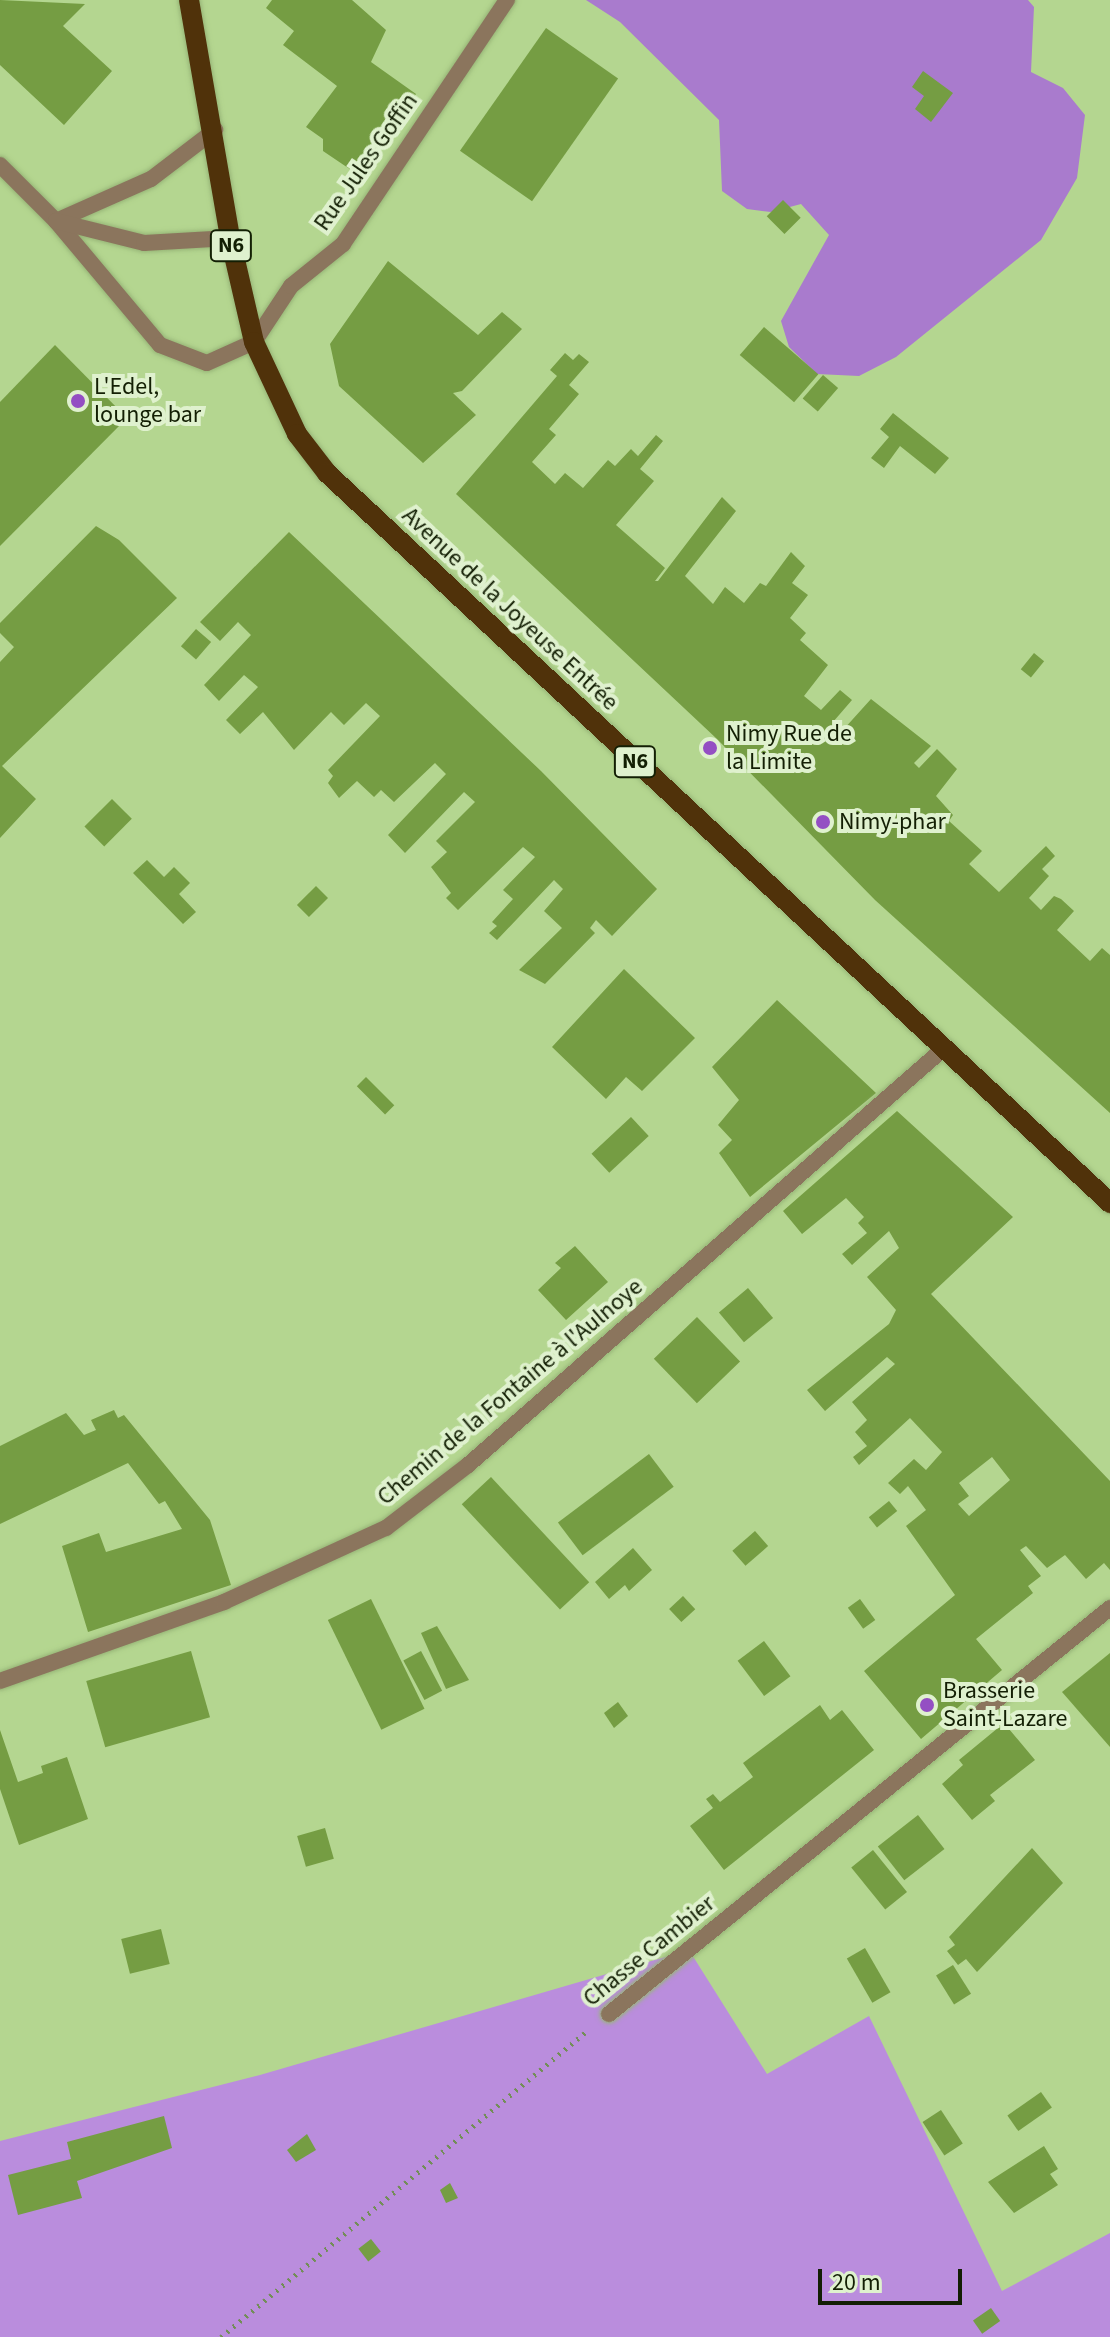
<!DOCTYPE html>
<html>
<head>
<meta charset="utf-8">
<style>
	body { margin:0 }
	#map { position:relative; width:1110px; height:2337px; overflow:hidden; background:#b4d690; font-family:"Source Sans 3",sans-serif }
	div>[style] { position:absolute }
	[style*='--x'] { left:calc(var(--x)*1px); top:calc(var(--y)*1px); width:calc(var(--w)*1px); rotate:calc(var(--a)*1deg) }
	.green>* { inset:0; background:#ba8ddd }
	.forest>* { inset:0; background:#a97bcd }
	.building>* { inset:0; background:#759d43; transform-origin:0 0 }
	.path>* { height:5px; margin-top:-2.5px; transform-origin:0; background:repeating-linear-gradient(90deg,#738d58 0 2px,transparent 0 8px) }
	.roads { filter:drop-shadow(0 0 2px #97b577) drop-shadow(0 0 2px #97b577) }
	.minor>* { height:16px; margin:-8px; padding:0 8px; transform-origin:8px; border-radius:8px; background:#8b755d }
	.primary>* { height:20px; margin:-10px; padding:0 10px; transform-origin:10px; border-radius:10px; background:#50320a }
	.dots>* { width:22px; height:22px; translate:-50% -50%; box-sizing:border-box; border:4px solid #dff1ce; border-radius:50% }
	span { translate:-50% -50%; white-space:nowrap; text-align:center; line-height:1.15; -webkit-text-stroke:8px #dff1ce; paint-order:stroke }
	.shield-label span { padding:2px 6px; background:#dff1ce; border:2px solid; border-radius:6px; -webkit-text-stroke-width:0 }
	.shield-label { font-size:22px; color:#131f04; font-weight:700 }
	.street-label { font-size:24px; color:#131f04 }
	.poi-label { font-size:24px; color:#131f04 }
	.left { translate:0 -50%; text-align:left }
	.scale { position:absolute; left:818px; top:2269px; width:144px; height:36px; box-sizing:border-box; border:4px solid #131f04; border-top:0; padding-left:10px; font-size:24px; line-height:28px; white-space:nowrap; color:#131f04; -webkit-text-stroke:6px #dff1ce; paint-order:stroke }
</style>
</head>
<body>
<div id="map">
	<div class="green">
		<div style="clip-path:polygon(689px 1950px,767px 2074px,869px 2016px,1002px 2291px,1110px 2233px,1110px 2337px,0 2337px,0 2141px,260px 2075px)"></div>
	</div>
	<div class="forest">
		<div style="clip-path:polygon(586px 0,1028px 0,1034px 7px,1031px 72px,1063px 88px,1085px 115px,1077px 178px,1041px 240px,896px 357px,859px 376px,817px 374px,789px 347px,781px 321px,829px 235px,801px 204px,771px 212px,747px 209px,722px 191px,719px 120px,620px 22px)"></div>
	</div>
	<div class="building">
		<div style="clip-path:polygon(0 0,85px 4px,63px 26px,112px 71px,64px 125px,0 65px)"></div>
		<div style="clip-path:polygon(272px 0,352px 0,386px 30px,371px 62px,416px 94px,360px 176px,323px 151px,323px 139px,306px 127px,337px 86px,283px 45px,294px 31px,266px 8px)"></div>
		<div style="left:546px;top:28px;width:88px;height:150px;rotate:35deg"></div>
		<div style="clip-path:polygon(923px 71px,953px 93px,931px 122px,915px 109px,924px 96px,912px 87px)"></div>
		<div style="left:783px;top:200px;width:25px;height:23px;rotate:45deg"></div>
		<div style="clip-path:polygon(388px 261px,478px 335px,502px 312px,522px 329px,462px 391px,453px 393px,476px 415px,423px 463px,339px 386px,330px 344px)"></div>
		<div style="left:764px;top:327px;width:72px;height:37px;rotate:41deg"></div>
		<div style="clip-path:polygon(55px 345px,127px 418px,0 546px,0 402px)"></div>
		<div style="clip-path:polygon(565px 353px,573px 360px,579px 354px,589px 362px,569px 385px,579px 394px,549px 429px,556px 435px,532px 462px,555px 484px,565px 473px,583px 488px,608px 460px,615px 466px,631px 449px,638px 456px,656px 435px,663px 441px,640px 469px,654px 481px,616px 525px,665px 568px,655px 581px,658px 581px,722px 497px,736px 511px,685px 576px,713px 604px,725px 587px,744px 603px,760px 583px,766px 586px,791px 552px,805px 566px,792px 583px,808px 595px,790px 618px,806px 633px,800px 640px,828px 665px,804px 696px,821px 710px,840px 690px,852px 700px,833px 722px,843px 730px,871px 699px,931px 746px,914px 763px,919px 768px,937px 749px,957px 769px,936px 796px,953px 815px,949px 821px,982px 851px,969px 864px,999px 892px,1046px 846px,1055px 856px,1042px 869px,1049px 876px,1029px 898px,1041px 910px,1054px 896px,1061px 899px,1074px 911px,1057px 930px,1090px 961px,1102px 948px,1110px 955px,1110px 1113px,875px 900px,717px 739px,456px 494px,557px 376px,550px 370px)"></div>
		<div style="left:823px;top:375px;width:20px;height:31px;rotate:41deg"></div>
		<div style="clip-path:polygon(893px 413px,949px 458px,935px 474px,900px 446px,884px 468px,871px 458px,889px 437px,880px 429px)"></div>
		<div style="clip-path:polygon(96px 526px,119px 540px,177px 598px,2px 766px,36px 799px,0 838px,0 662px,14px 647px,0 633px,0 623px)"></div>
		<div style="clip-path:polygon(289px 532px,541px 771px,657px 889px,612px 936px,596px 920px,590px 928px,595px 933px,545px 984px,519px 970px,562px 928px,544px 911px,563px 889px,554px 880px,497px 940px,489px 933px,497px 926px,492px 922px,513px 899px,503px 890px,535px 857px,523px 847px,458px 910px,446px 898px,451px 893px,431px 867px,447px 852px,436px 841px,475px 802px,464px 792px,405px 853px,388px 835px,446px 774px,435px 763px,394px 802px,381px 790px,374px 797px,357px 781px,339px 798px,328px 783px,333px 776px,328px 770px,380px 716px,366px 703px,344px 725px,331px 712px,294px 750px,263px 712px,240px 734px,226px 720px,258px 687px,244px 675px,219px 701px,204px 685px,251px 635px,238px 622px,220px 641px,200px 622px)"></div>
		<div style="left:196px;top:629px;width:20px;height:23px;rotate:41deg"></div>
		<div style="left:1034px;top:653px;width:13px;height:21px;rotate:39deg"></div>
		<div style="left:112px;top:799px;width:28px;height:39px;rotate:45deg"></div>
		<div style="clip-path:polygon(147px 860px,164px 877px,174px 867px,190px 883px,179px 894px,196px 912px,183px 924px,133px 873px)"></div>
		<div style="left:316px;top:886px;width:17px;height:27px;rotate:45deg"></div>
		<div style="clip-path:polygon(624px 969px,695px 1038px,642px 1091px,626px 1077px,606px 1099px,552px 1047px)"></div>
		<div style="clip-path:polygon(777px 1000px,876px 1093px,750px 1197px,719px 1153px,732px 1140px,718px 1125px,739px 1100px,712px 1067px)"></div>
		<div style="left:366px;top:1077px;width:40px;height:13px;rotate:45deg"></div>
		<div style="clip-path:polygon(evenodd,897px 1111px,1013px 1217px,931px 1294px,1110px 1481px,1110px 1570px,1104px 1563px,1086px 1579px,1065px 1555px,1047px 1568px,1026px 1546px,1020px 1550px,1041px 1576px,1028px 1586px,1033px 1593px,976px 1639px,1002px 1670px,921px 1739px,864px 1671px,955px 1595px,906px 1526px,926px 1510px,908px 1486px,900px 1494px,888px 1483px,914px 1459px,926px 1470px,942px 1452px,910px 1418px,859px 1465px,853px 1457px,867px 1446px,855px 1432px,867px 1420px,852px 1402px,895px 1364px,887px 1357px,825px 1411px,807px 1390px,889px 1324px,896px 1310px,867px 1277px,899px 1248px,889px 1231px,852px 1265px,842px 1254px,867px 1233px,858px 1223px,864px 1217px,846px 1198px,802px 1234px,783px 1211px,897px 1111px,992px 1457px,1010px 1480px,969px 1516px,958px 1504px,969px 1496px,959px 1483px,992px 1457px)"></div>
		<div style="left:631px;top:1117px;width:26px;height:54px;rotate:47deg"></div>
		<div style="clip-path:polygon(575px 1246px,608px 1282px,566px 1320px,538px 1290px,561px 1268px,555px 1263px)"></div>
		<div style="left:748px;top:1288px;width:39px;height:38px;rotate:50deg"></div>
		<div style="left:697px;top:1317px;width:62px;height:60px;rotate:46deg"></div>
		<div style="clip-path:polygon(114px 1410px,118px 1418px,124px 1415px,210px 1520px,231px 1585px,88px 1632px,62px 1546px,99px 1533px,106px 1552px,182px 1529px,165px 1501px,159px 1504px,128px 1463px,0 1524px,0 1446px,66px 1413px,84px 1435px,96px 1430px,91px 1420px)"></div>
		<div style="left:649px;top:1454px;width:41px;height:114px;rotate:53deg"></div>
		<div style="left:491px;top:1477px;width:144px;height:40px;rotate:47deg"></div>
		<div style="left:889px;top:1501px;width:13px;height:26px;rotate:51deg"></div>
		<div style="left:755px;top:1531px;width:20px;height:30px;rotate:49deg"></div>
		<div style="clip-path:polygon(633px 1548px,652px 1570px,629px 1591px,625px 1585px,609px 1599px,595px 1582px)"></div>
		<div style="left:683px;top:1596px;width:18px;height:19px;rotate:47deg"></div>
		<div style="left:371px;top:1599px;width:122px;height:48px;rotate:64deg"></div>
		<div style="left:860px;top:1599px;width:26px;height:15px;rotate:54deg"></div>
		<div style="clip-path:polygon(437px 1626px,469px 1680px,446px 1689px,421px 1633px)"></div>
		<div style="left:764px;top:1641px;width:44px;height:33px;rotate:53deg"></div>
		<div style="left:191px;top:1651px;width:69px;height:109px;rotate:74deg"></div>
		<div style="left:421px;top:1651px;width:45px;height:20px;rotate:62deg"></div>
		<div style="clip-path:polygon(1110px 1653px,1110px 1747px,1062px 1692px)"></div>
		<div style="clip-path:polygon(618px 1702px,628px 1716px,614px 1728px,604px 1713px)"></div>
		<div style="clip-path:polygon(820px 1705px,830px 1720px,842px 1710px,874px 1750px,724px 1870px,690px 1826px,713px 1808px,706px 1799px,713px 1794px,720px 1802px,753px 1777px,743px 1763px)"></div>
		<div style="clip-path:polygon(1004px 1723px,1035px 1760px,990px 1795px,995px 1801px,972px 1820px,942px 1784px,963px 1765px,959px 1760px)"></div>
		<div style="clip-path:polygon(0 1730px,18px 1782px,43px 1773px,41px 1766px,67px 1757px,88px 1819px,19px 1845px,0 1789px)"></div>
		<div style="left:918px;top:1815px;width:43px;height:51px;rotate:52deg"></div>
		<div style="left:325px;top:1828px;width:32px;height:29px;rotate:74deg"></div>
		<div style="clip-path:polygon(1032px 1848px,1063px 1883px,977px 1972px,966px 1959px,958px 1965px,947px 1951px,955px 1945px,949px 1937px)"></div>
		<div style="left:873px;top:1850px;width:54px;height:28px;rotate:51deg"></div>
		<div style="left:161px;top:1929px;width:36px;height:41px;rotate:76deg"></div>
		<div style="left:865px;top:1948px;width:51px;height:21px;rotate:60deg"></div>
		<div style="left:953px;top:1965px;width:34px;height:20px;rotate:58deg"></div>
		<div style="left:1041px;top:2092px;width:19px;height:41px;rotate:55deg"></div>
		<div style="left:941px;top:2110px;width:40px;height:22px;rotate:57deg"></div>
		<div style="clip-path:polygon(164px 2116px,172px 2148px,77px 2181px,82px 2198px,18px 2215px,8px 2175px,71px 2159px,67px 2142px)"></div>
		<div style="clip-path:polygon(307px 2134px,316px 2150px,296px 2162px,287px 2150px)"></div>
		<div style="clip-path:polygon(1044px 2146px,1058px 2169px,1050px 2174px,1058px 2185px,1014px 2213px,988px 2182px)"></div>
		<div style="clip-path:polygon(450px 2183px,458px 2198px,446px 2203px,440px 2190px)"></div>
		<div style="left:371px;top:2239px;width:16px;height:16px;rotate:52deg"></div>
		<div style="left:991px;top:2308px;width:16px;height:22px;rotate:55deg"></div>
	</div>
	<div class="path">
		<div style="--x:221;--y:2337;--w:476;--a:-39.9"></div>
	</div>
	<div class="roads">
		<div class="minor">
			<div style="--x:0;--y:165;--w:79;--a:45"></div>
			<div style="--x:56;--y:221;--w:162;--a:50"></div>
			<div style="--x:160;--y:345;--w:50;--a:21"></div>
			<div style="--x:207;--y:363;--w:51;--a:-24.1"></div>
			<div style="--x:254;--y:342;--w:67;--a:-56.5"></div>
			<div style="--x:291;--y:286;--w:67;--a:-38.9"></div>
			<div style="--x:343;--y:244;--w:294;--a:-56.1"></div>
			<div style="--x:56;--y:221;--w:104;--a:-23.9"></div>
			<div style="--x:151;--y:179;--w:81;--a:-37.4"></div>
			<div style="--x:56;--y:221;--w:91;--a:14"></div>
			<div style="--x:144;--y:243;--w:86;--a:-3.3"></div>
			<div style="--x:0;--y:1681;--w:238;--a:-19.4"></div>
			<div style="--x:224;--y:1602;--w:178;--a:-24.6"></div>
			<div style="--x:386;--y:1528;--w:103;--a:-37.5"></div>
			<div style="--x:468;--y:1465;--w:630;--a:-41.2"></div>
			<div style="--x:609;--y:2014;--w:645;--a:-39.02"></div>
		</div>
		<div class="primary">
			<div style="--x:189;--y:0;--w:242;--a:80.2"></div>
			<div style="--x:230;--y:238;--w:107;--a:77"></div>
			<div style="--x:254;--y:342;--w:102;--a:64.9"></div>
			<div style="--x:297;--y:434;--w:49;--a:52.4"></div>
			<div style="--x:327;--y:473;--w:1071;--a:42.99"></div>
		</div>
	</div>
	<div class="dots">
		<div style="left:78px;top:401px;background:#944fc3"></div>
		<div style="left:710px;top:748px;background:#944fc3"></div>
		<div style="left:823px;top:822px;background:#944fc3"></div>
		<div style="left:927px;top:1705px;background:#944fc3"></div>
	</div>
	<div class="shield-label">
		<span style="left:231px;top:246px">N6</span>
		<span style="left:635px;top:762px">N6</span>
	</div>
	<div class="street-label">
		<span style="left:366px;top:162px;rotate:-55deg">Rue Jules Goffin</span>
		<span style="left:510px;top:609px;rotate:43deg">Avenue de la Joyeuse Entrée</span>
		<span style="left:510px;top:1392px;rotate:-40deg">Chemin de la Fontaine à l'Aulnoye</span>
		<span style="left:649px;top:1951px;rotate:-39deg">Chasse Cambier</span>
	</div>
	<div class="poi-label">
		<span class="left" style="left:94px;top:401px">L'Edel,<br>lounge bar</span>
		<span class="left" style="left:726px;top:748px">Nimy Rue de<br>la Limite</span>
		<span class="left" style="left:839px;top:822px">Nimy-phar</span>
		<span class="left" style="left:943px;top:1705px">Brasserie<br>Saint-Lazare</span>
	</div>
	<div class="scale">20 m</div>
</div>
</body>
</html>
